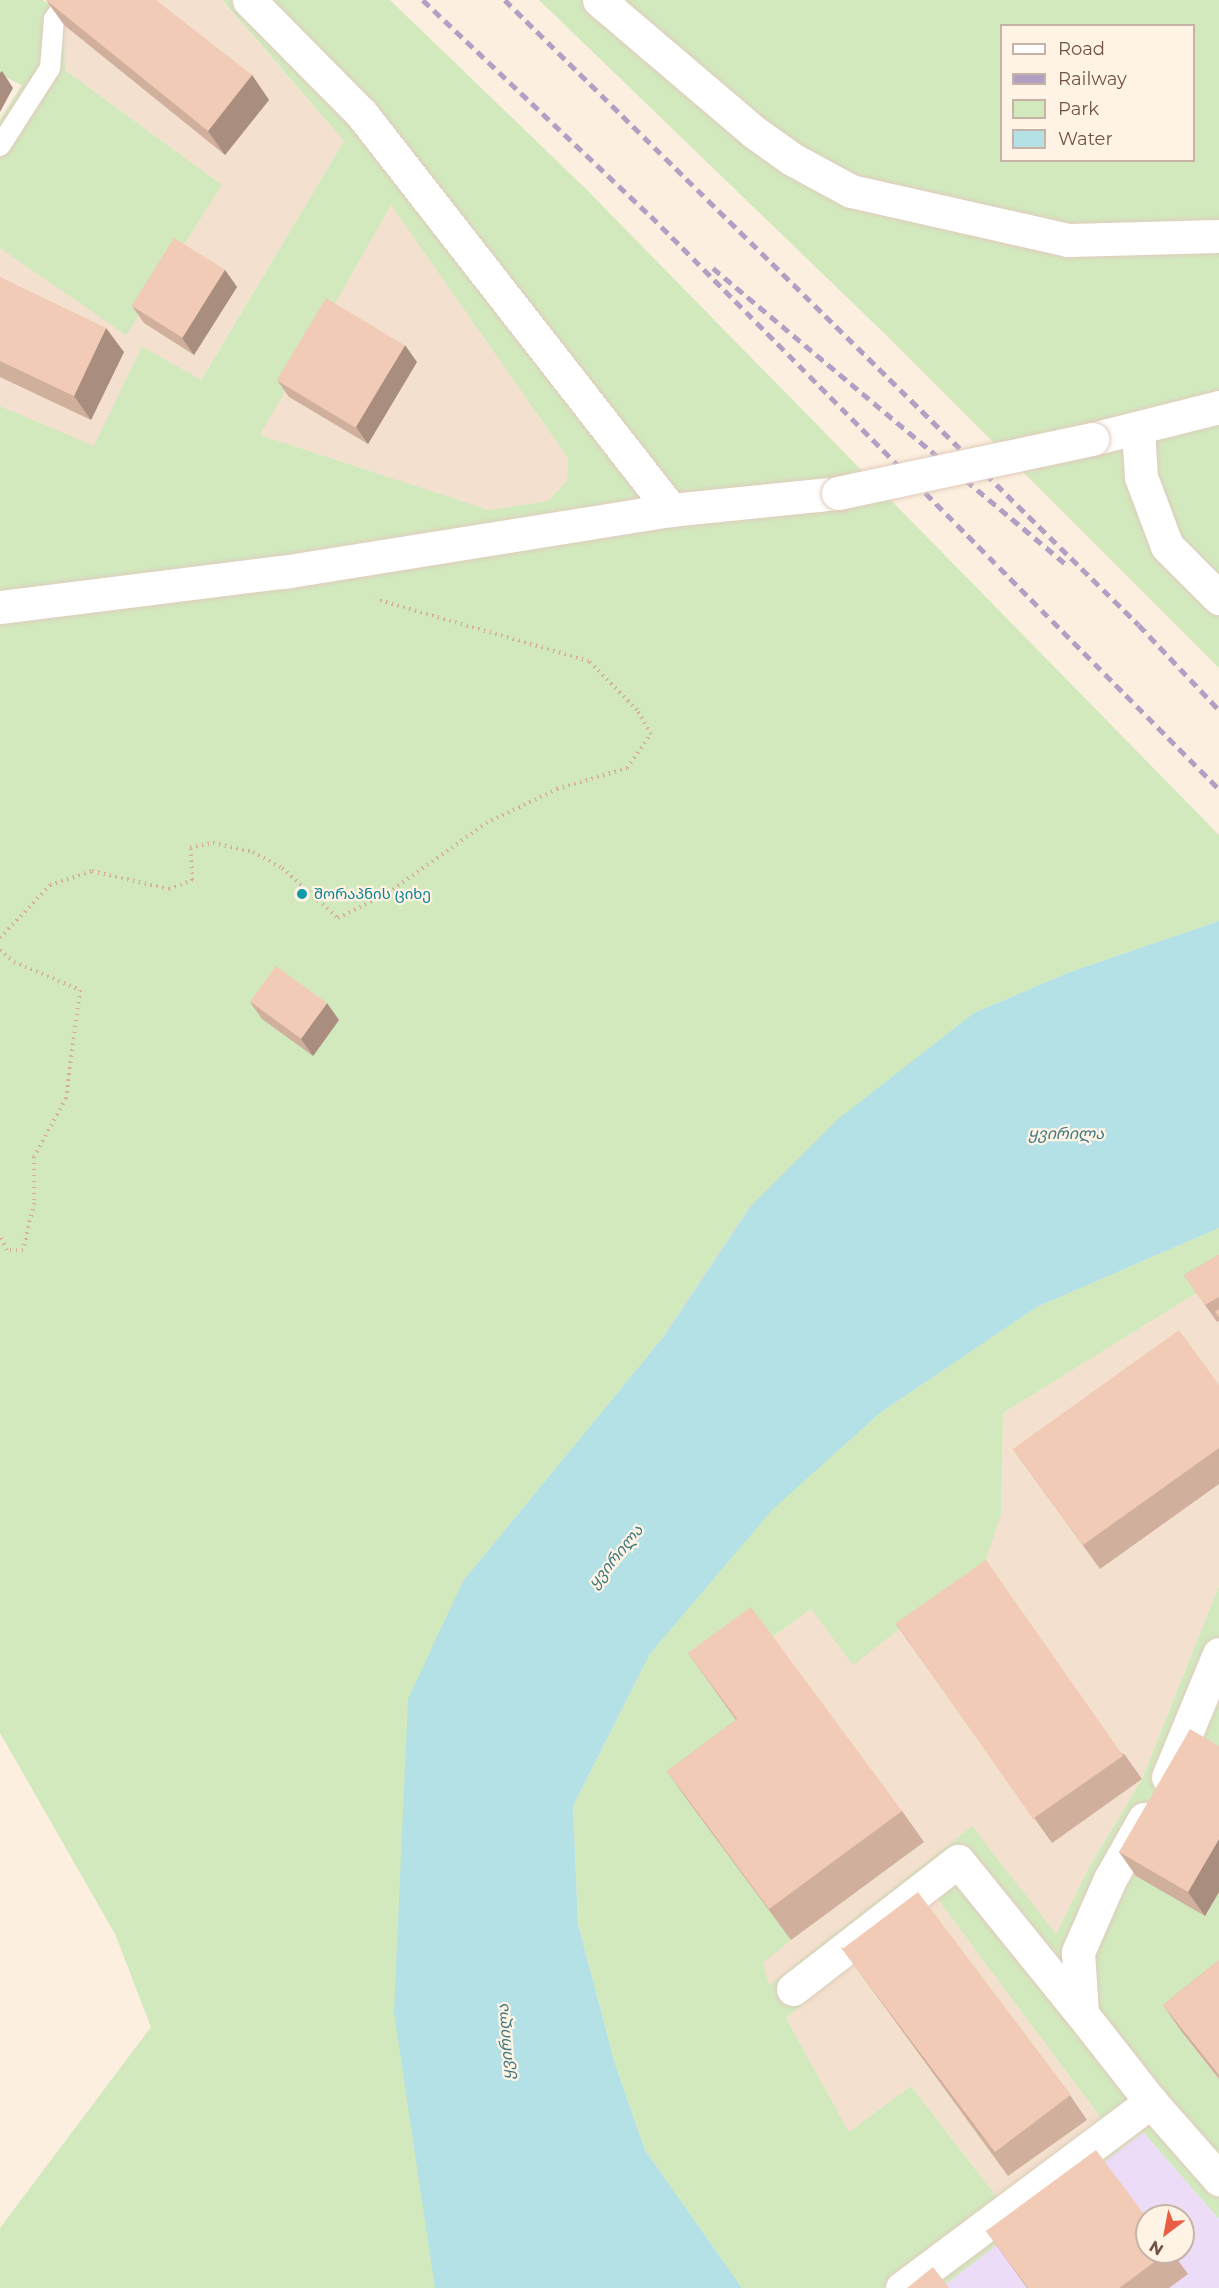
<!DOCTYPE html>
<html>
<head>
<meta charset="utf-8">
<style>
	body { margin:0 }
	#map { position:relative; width:1219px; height:2288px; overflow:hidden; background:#fcefdf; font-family:Montserrat,"Noto Sans Georgian",sans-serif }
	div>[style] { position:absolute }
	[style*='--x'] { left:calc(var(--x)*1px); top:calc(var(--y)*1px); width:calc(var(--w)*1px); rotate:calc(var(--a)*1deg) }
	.residential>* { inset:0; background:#f4e0ce }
	.education>* { inset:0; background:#ecdcf8 }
	.green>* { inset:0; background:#d2e9be }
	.water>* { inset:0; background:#b4e1e5 }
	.path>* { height:4px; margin-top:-2px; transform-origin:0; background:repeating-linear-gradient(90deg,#d6ae9b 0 1.5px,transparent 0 6px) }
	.roads { filter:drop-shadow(0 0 2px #e0cbbc) drop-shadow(0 0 2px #e0cbbc) }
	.service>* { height:20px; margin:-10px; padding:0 10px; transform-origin:10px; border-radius:10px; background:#fff }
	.minor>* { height:33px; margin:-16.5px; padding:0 16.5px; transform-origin:16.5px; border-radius:16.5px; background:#fff }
	.tertiary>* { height:33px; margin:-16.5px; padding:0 16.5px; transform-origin:16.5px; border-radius:16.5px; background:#fff }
	.rail>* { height:4.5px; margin-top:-2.25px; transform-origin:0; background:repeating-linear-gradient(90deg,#b19fc4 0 9px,transparent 0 15px) }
	.bridges { filter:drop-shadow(0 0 2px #e0cbbc) drop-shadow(0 0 2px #e0cbbc) }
	.tertiary-bridge>* { height:33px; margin:-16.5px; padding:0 16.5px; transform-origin:16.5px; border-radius:16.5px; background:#fff }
	.wall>* { inset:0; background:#d0af9d }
	.shaded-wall>* { inset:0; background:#a98e80 }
	.building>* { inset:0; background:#f2cbb7; transform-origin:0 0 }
	.dots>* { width:16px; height:16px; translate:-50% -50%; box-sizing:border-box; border:3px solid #fff3e5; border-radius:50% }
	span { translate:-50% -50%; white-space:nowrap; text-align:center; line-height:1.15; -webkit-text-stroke:4.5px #fff3e5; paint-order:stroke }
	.culture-label { font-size:15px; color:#0d838f }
	.left { translate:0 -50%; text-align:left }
	.water-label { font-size:16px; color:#3e797f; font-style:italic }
	.legend { position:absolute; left:1000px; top:24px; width:195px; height:138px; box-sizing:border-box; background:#fff3e5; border:2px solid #c7b3a6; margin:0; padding:8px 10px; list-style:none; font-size:18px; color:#725447 }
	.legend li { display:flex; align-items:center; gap:12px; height:30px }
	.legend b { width:30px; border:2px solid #c7b3a6 }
	.north { position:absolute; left:1135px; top:2204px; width:60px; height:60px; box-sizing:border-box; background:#fff3e5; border:2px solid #c7b3a6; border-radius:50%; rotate:212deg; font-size:16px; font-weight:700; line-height:24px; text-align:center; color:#725447 }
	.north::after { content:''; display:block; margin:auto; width:21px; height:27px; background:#e85d43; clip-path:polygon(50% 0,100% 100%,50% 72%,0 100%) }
</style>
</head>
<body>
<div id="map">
	<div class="residential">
		<div style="clip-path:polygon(83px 0,221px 0,344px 141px,200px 381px,142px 346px,94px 447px,0 406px,0 248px,222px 185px,65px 70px,64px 25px)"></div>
		<div style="clip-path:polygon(391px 204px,568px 458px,567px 482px,548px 501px,489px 510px,259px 435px)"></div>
		<div style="clip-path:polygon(1219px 1279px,1219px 1586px,1142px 1779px,1090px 1865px,1056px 1935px,972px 1826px,769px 1986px,762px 1963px,790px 1940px,709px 1684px,811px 1609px,1001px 1514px,1003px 1413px)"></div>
		<div style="clip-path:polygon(937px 1898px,1101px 2118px,996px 2196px,911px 2086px,849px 2132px,786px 2018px)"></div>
	</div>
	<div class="education">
		<div style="clip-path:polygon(evenodd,1143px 2132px,1219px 2219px,1219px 2288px,941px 2288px,1143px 2132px,1147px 2216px,1183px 2216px,1183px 2252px,1147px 2252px,1147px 2216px)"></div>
	</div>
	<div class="green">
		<div style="clip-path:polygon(0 0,43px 0,49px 4px,83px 0,64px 25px,65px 70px,222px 185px,126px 335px,0 248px,0 120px,23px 83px,21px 85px,0 74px)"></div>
		<div style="clip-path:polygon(evenodd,222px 0,390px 0,587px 190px,1219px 835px,1219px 921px,1067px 973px,974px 1013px,750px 1207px,664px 1336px,463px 1581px,432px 2249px,435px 2288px,0 2288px,0 2228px,151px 2027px,115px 1934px,0 1733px,0 406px,94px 446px,142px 346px,201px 380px,344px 141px,222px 0,391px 205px,568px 458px,567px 481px,548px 501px,489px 510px,260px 435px,391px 205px)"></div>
		<div style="clip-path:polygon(evenodd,539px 0,1219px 0,1219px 668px,886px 335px,539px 0,1002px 26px,1194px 26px,1194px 160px,1002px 160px,1002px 26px)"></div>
		<div style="clip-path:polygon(evenodd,1219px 1228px,1219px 1279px,1003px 1413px,1001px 1514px,985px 1563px,853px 1665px,811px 1609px,709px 1683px,758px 1750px,791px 1940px,763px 1963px,769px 1985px,972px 1826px,1056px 1934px,1090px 1865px,1142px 1779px,1219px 1586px,1219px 1761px,1205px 1916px,1219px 1892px,1219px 2008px,1184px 2036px,1219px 2079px,1219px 2219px,1143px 2132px,941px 2288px,742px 2288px,645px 2150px,615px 2064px,578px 1924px,573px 1806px,650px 1654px,772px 1509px,880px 1413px,1037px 1307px,1219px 1228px,937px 1898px,1101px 2118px,996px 2196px,911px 2086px,849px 2132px,786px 2018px,937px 1898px)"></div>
	</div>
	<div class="water">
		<div style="clip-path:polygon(1219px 921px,1219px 1228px,1037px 1307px,880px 1413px,772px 1510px,650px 1654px,573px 1806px,578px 1924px,615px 2064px,645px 2150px,742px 2288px,435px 2288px,394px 2013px,408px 1699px,463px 1581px,664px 1336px,750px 1207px,838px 1119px,974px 1013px,1067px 973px)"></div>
	</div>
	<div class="path">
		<div style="--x:0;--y:938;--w:73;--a:-46.7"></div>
		<div style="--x:50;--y:885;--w:44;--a:-18.4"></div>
		<div style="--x:92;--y:871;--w:79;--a:13.2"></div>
		<div style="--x:169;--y:889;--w:25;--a:-21"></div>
		<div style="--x:192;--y:880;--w:33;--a:-93"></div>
		<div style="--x:190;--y:847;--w:23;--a:-10"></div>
		<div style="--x:213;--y:843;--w:41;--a:12.7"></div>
		<div style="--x:253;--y:852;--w:33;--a:29"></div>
		<div style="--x:282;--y:868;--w:75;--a:41.8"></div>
		<div style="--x:338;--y:918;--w:56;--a:-26.6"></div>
		<div style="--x:388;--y:893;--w:120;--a:-35.5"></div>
		<div style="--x:486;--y:823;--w:79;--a:-25.6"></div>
		<div style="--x:557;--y:789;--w:73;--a:-16.7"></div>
		<div style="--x:627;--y:768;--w:42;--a:-54.8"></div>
		<div style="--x:651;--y:734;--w:28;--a:-120"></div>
		<div style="--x:637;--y:710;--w:69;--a:-134.4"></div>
		<div style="--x:589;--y:661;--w:222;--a:-163.8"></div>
		<div style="--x:0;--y:950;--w:18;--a:41"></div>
		<div style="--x:14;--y:962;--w:72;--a:23"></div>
		<div style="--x:80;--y:990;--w:109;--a:97.4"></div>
		<div style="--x:66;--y:1098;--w:67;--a:118.5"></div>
		<div style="--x:34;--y:1157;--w:46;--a:90"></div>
		<div style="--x:34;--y:1203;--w:48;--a:103.2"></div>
		<div style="--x:23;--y:1250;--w:16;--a:180"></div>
		<div style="--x:7;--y:1250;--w:16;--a:-117"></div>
	</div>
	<div class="roads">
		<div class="service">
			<div style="--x:0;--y:146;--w:93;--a:-57.3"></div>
			<div style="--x:50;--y:68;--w:49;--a:-85.3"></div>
			<div style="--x:54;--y:19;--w:24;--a:-54"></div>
		</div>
		<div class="minor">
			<div style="--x:249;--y:0;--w:159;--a:45.3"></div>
			<div style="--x:361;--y:113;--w:504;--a:52.02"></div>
			<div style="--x:793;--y:1989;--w:209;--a:-37.8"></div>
			<div style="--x:958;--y:1861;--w:197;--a:51"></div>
			<div style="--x:902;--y:2288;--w:311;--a:-36.8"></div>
		</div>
		<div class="tertiary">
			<div style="--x:599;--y:0;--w:204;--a:40.4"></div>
			<div style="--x:754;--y:132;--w:47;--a:35.4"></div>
			<div style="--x:792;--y:159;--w:67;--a:28.5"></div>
			<div style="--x:851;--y:191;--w:222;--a:12.7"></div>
			<div style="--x:1068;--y:240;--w:151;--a:-1.5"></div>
			<div style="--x:1138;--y:430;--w:47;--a:86.3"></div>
			<div style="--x:1141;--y:477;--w:74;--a:69.4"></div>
			<div style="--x:1167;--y:546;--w:74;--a:45"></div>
			<div style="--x:1092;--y:439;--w:131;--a:-14.1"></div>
			<div style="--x:0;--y:607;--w:285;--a:-7.1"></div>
			<div style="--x:283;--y:572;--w:393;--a:-9.1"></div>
			<div style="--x:671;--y:510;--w:168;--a:-5.8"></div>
			<div style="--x:1168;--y:1777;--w:133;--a:-67.5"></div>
			<div style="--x:1144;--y:1819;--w:69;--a:119.5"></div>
			<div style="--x:1110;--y:1879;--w:80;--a:113.7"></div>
			<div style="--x:1078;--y:1952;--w:62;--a:86.3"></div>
			<div style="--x:1082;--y:2014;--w:112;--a:51.9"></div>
			<div style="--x:1151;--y:2102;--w:103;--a:48.6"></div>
		</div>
	</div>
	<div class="rail">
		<div style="--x:423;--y:0;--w:314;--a:43.5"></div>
		<div style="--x:651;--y:216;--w:807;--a:45.25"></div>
		<div style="--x:505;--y:0;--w:890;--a:44.59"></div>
		<div style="--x:1139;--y:625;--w:117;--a:46.7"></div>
		<div style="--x:713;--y:268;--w:459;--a:40"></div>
	</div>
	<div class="bridges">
		<div class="tertiary-bridge">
			<div style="--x:838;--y:493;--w:260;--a:-12"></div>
		</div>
	</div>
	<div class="wall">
		<div style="clip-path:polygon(46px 0,252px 75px,269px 100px,225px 155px,64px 25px)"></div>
		<div style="clip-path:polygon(225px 270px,237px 287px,194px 355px,144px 323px,132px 306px)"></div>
		<div style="clip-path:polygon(0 277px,124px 352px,91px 420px,0 377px)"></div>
		<div style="clip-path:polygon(417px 362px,368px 444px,289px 397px,277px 380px)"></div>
		<div style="clip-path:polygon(250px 1002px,339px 1020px,313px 1056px,262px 1019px)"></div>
		<div style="clip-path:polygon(1219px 1255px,1219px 1321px,1217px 1322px,1184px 1275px)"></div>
		<div style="clip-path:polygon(1219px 1385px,1219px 1484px,1100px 1569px,1013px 1449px)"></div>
		<div style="clip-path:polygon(896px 1624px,1125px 1755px,1142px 1779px,1052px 1843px)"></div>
		<div style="clip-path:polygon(688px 1653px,902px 1811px,924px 1842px,791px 1940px,688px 1801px,667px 1771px,736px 1720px)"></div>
		<div style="clip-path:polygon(1219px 1746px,1219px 1892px,1205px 1916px,1136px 1876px,1119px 1852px)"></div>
		<div style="clip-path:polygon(841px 1947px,1070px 2095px,1087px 2120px,1008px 2176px)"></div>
		<div style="clip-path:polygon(1219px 1960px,1219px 2079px,1184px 2035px,1163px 2005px)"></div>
		<div style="clip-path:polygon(986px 2231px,1147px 2252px,1172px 2252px,1188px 2274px,1169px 2288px,1027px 2288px)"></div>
	</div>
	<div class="shaded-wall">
		<div style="clip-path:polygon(2px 71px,13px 88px,0 112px,0 73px)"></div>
		<div style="clip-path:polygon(252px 75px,269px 100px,225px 155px,208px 131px)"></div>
		<div style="clip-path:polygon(225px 270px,237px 287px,194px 355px,182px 338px)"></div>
		<div style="clip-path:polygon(106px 328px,124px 352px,91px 420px,74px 396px)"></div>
		<div style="clip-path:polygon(405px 345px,417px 362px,368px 444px,356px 427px)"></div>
		<div style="clip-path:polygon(327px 1003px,339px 1020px,313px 1056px,301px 1039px)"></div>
		<div style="clip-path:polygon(1219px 1839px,1219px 1892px,1205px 1916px,1188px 1892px)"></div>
	</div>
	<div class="building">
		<div style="clip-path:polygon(46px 0,156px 0,252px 75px,208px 131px)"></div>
		<div style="left:174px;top:238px;width:60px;height:80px;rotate:32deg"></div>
		<div style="clip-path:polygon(0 277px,106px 328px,74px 396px,0 361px)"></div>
		<div style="left:326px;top:298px;width:92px;height:96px;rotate:31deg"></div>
		<div style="left:276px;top:966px;width:63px;height:44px;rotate:36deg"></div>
		<div style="clip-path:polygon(1219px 1255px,1219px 1297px,1205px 1305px,1184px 1275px)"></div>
		<div style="clip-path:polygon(1219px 1309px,1219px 1317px,1215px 1312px)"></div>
		<div style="clip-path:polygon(1179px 1330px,1219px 1385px,1219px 1448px,1083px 1545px,1013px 1449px)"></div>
		<div style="left:986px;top:1560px;width:239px;height:110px;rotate:55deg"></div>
		<div style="clip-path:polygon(751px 1607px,902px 1811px,769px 1909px,667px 1771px,737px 1719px,688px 1653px)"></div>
		<div style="clip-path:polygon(1190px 1729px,1219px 1746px,1219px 1839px,1188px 1892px,1119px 1852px)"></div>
		<div style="left:918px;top:1892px;width:254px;height:95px;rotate:53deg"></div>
		<div style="clip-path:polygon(1219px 1960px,1219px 2075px,1163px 2005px)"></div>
		<div style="clip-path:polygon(1096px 2150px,1147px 2218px,1147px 2252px,1168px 2252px,1119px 2288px,1028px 2288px,986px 2231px)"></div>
		<div style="clip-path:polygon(933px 2267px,949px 2288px,907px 2288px)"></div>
	</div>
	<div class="dots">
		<div style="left:302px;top:894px;background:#0f9aa8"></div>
	</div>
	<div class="culture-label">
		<span class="left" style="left:314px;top:894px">შორაპნის ციხე</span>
	</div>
	<div class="water-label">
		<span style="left:1066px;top:1134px">ყვირილა</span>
		<span style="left:616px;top:1557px;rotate:-51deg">ყვირილა</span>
		<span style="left:506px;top:2042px;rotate:-94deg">ყვირილა</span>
	</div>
	<ul class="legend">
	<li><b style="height:8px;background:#fff"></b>Road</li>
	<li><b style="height:8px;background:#b19fc4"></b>Railway</li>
	<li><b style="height:16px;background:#d2e9be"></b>Park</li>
	<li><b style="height:16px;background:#b4e1e5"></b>Water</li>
	</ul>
	<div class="north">N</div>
</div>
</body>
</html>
